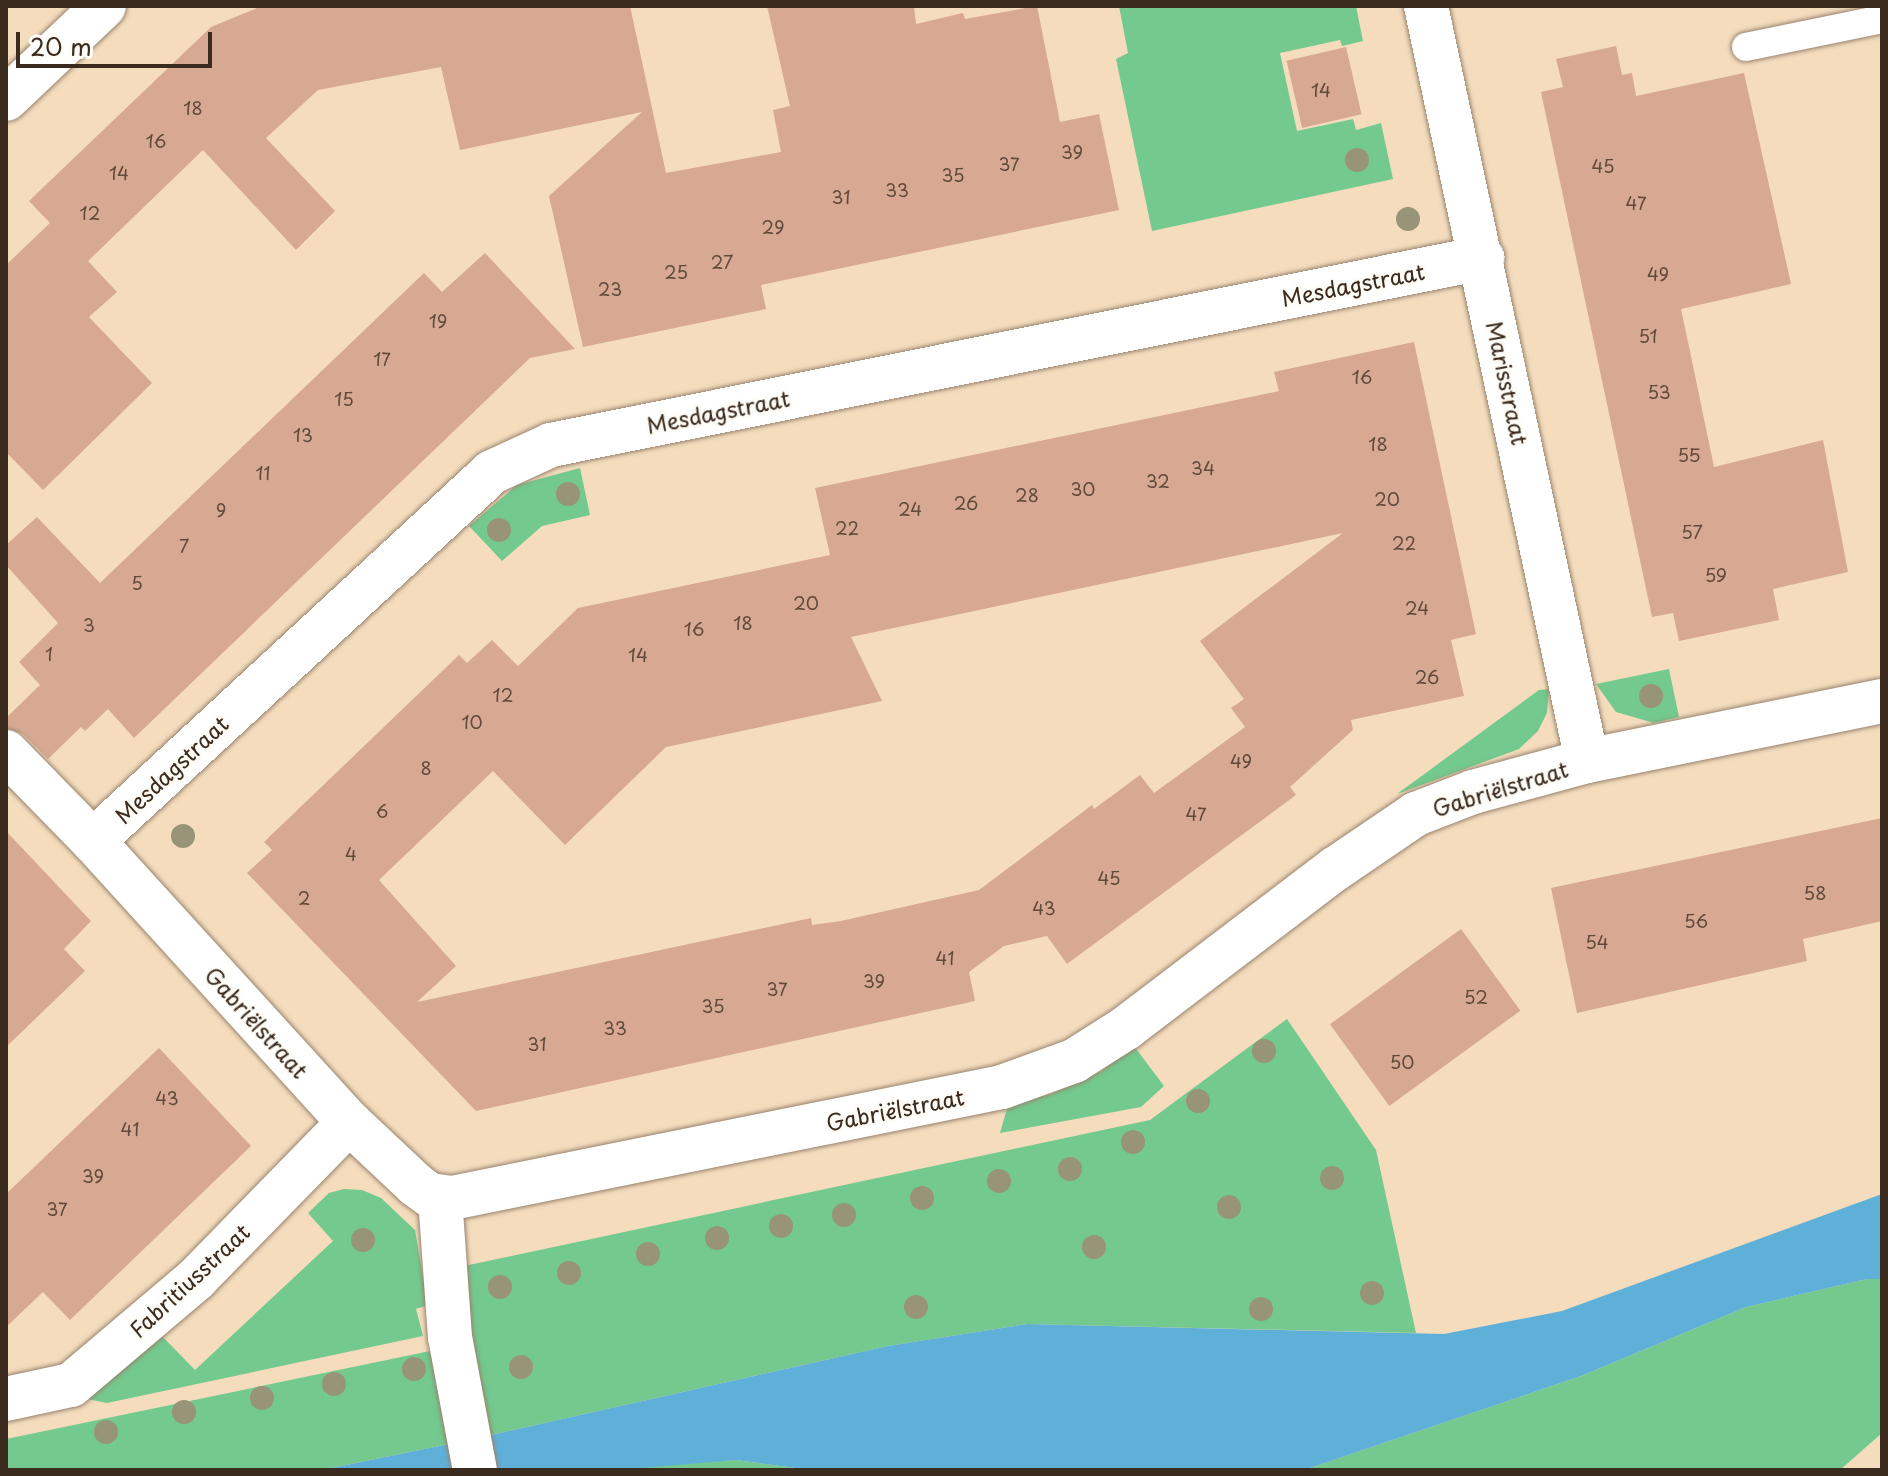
<!DOCTYPE html>
<html>
<head>
<meta charset="utf-8">
<style>
	body { margin:0 }
	#map { position:relative; width:1888px; height:1476px; overflow:hidden; background:#f4dcbd; font-family:"Playpen Sans",sans-serif }
	div>[style] { position:absolute }
	[style*='--x'] { left:calc(var(--x)*1px); top:calc(var(--y)*1px); width:calc(var(--w)*1px); rotate:calc(var(--a)*1deg) }
	.green>* { inset:0; background:#73c98e }
	.water>* { inset:0; background:#5eb0d9 }
	.building>* { inset:0; background:#d7a992; transform-origin:0 0 }
	.roads { filter:drop-shadow(0 0 2px #98836e) drop-shadow(0 0 2px #98836e) }
	.lane>* { height:28px; margin:-14px; padding:0 14px; transform-origin:14px; border-radius:14px; background:#fff }
	.street>* { height:44px; margin:-22px; padding:0 22px; transform-origin:22px; border-radius:22px; background:#fff }
	.trees>* { width:24px; height:24px; margin:-12px; border-radius:50%; background:#989478 }
	span { translate:-50% -50%; white-space:nowrap; text-align:center; line-height:1.15; -webkit-text-stroke:6px #fdfcf7; paint-order:stroke }
	.number-label { font-size:18px; color:#624a3b }
	.number-label span { -webkit-text-stroke-width:0 }
	.street-label { font-size:22px; color:#3b2a1e }
	.frame { position:absolute; inset:0; border:8px solid #3b2a1e; pointer-events:none }
	.scale { position:absolute; left:16px; top:32px; width:196px; height:36px; box-sizing:border-box; border:4px solid #3b2a1e; border-top:0; padding-left:10px; font-size:24px; line-height:28px; white-space:nowrap; color:#3b2a1e; -webkit-text-stroke:6px #fdfcf7; paint-order:stroke }
</style>
</head>
<body>
<div id="map">
	<div class="green">
		<div style="clip-path:polygon(1119px 6px,1356px 6px,1363px 41px,1342px 46px,1340px 40px,1280px 53px,1297px 131px,1353px 119px,1356px 130px,1381px 123px,1393px 179px,1152px 231px,1116px 59px,1128px 53px)"></div>
		<div style="clip-path:polygon(580px 468px,590px 515px,542px 526px,502px 561px,469px 526px,517px 485px)"></div>
		<div style="clip-path:polygon(1669px 669px,1679px 717px,1654px 723px,1616px 712px,1596px 684px)"></div>
		<div style="clip-path:polygon(1549px 689px,1547px 713px,1538px 731px,1519px 749px,1397px 794px,1539px 690px)"></div>
		<div style="clip-path:polygon(1287px 1019px,1376px 1150px,1416px 1333px,1027px 1324px,888px 1346px,482px 1437px,450px 1269px,1150px 1120px)"></div>
		<div style="clip-path:polygon(1134px 1046px,1164px 1086px,1141px 1107px,1000px 1133px,1008px 1105px,1051px 1094px,1100px 1072px)"></div>
		<div style="clip-path:polygon(344px 1189px,362px 1190px,381px 1198px,415px 1230px,428px 1305px,416px 1309px,423px 1336px,107px 1403px,87px 1399px,160px 1334px,195px 1370px,333px 1241px,308px 1213px,329px 1193px)"></div>
		<div style="clip-path:polygon(1867px 1279px,1882px 1279px,1882px 1433px,1840px 1470px,1304px 1470px,1581px 1376px,1746px 1307px)"></div>
		<div style="clip-path:polygon(435px 1350px,454px 1443px,322px 1470px,6px 1470px,6px 1439px)"></div>
		<div style="clip-path:polygon(736px 1460px,810px 1470px,618px 1470px,640px 1466px)"></div>
	</div>
	<div class="water">
		<div style="clip-path:polygon(1882px 1194px,1882px 1279px,1867px 1279px,1746px 1307px,1581px 1376px,1304px 1470px,810px 1470px,736px 1460px,618px 1470px,489px 1470px,482px 1437px,888px 1346px,1027px 1324px,1444px 1334px,1562px 1311px)"></div>
		<div style="clip-path:polygon(454px 1443px,459px 1470px,322px 1470px)"></div>
	</div>
	<div class="building">
		<div style="clip-path:polygon(262px 6px,630px 6px,666px 173px,781px 152px,773px 110px,790px 106px,767px 6px,914px 6px,916px 24px,963px 13px,965px 19px,1037px 6px,1060px 122px,1099px 114px,1119px 210px,761px 285px,766px 309px,583px 347px,549px 196px,642px 112px,460px 150px,441px 67px,318px 90px,266px 138px,335px 211px,296px 250px,203px 150px,88px 261px,117px 292px,89px 317px,152px 383px,43px 490px,6px 452px,6px 265px,50px 223px,29px 201px,211px 27px)"></div>
		<div style="clip-path:polygon(1616px 46px,1622px 75px,1632px 73px,1636px 96px,1744px 73px,1791px 284px,1681px 309px,1692px 361px,1714px 467px,1823px 440px,1848px 572px,1773px 589px,1779px 620px,1679px 641px,1673px 613px,1652px 617px,1541px 92px,1563px 87px,1556px 59px)"></div>
		<div style="left:1346px;top:47px;width:69px;height:61px;rotate:77deg"></div>
		<div style="clip-path:polygon(485px 253px,575px 349px,530px 358px,134px 738px,108px 709px,85px 731px,81px 727px,48px 759px,23px 734px,6px 728px,6px 718px,40px 685px,19px 662px,58px 623px,6px 565px,6px 545px,37px 517px,100px 583px,424px 273px,442px 292px)"></div>
		<div style="clip-path:polygon(evenodd,1414px 342px,1476px 634px,1451px 640px,1464px 696px,1351px 720px,1353px 730px,1290px 787px,1296px 795px,1067px 964px,1047px 936px,1004px 946px,969px 972px,975px 1001px,476px 1111px,247px 873px,272px 850px,264px 842px,459px 655px,467px 663px,492px 640px,518px 666px,578px 608px,830px 555px,815px 488px,1279px 391px,1274px 372px,1414px 342px,1343px 533px,1200px 641px,1244px 699px,1231px 708px,1245px 727px,1154px 793px,1140px 775px,1094px 809px,1092px 805px,979px 890px,841px 921px,812px 925px,811px 918px,417px 1002px,456px 966px,379px 880px,493px 771px,565px 845px,666px 747px,882px 701px,851px 637px,1343px 533px)"></div>
		<div style="clip-path:polygon(1882px 818px,1882px 921px,1803px 939px,1807px 961px,1577px 1013px,1551px 888px)"></div>
		<div style="clip-path:polygon(6px 831px,91px 921px,64px 949px,85px 971px,6px 1047px)"></div>
		<div style="left:1461px;top:929px;width:101px;height:162px;rotate:54deg"></div>
		<div style="clip-path:polygon(159px 1048px,251px 1146px,70px 1320px,43px 1292px,6px 1327px,6px 1194px)"></div>
	</div>
	<div class="roads">
		<div class="lane">
			<div style="--x:1746;--y:47;--w:139;--a:-11.6"></div>
		</div>
		<div class="street">
			<div style="--x:1426;--y:6;--w:772;--a:77.96"></div>
			<div style="--x:6;--y:99;--w:135;--a:-43.5"></div>
			<div style="--x:6;--y:752;--w:124;--a:45.7"></div>
			<div style="--x:93;--y:841;--w:380;--a:47.7"></div>
			<div style="--x:349;--y:1122;--w:92;--a:43.2"></div>
			<div style="--x:416;--y:1185;--w:17;--a:36"></div>
			<div style="--x:430;--y:1195;--w:22;--a:8"></div>
			<div style="--x:452;--y:1198;--w:561;--a:-11.41"></div>
			<div style="--x:1002;--y:1087;--w:77;--a:-19.9"></div>
			<div style="--x:1074;--y:1061;--w:62;--a:-32.4"></div>
			<div style="--x:1126;--y:1028;--w:263;--a:-37.3"></div>
			<div style="--x:1335;--y:869;--w:98;--a:-34.2"></div>
			<div style="--x:1416;--y:814;--w:61;--a:-21.1"></div>
			<div style="--x:1473;--y:792;--w:118;--a:-15.2"></div>
			<div style="--x:1587;--y:761;--w:301;--a:-11.5"></div>
			<div style="--x:93;--y:841;--w:543;--a:-42.76"></div>
			<div style="--x:492;--y:472;--w:65;--a:-24.6"></div>
			<div style="--x:551;--y:445;--w:950;--a:-11.36"></div>
			<div style="--x:440;--y:1198;--w:139;--a:85.9"></div>
			<div style="--x:450;--y:1337;--w:135;--a:79.4"></div>
			<div style="--x:6;--y:1399;--w:66;--a:-12.2"></div>
			<div style="--x:71;--y:1385;--w:164;--a:-40.3"></div>
			<div style="--x:196;--y:1279;--w:219;--a:-45.7"></div>
		</div>
	</div>
	<div class="trees">
		<div style="left:1357px;top:160px"></div>
		<div style="left:1408px;top:219px"></div>
		<div style="left:568px;top:494px"></div>
		<div style="left:499px;top:530px"></div>
		<div style="left:1651px;top:696px"></div>
		<div style="left:183px;top:836px"></div>
		<div style="left:1264px;top:1051px"></div>
		<div style="left:1198px;top:1101px"></div>
		<div style="left:1133px;top:1142px"></div>
		<div style="left:1070px;top:1169px"></div>
		<div style="left:1332px;top:1178px"></div>
		<div style="left:999px;top:1181px"></div>
		<div style="left:922px;top:1198px"></div>
		<div style="left:1229px;top:1207px"></div>
		<div style="left:844px;top:1215px"></div>
		<div style="left:781px;top:1226px"></div>
		<div style="left:717px;top:1238px"></div>
		<div style="left:363px;top:1240px"></div>
		<div style="left:1094px;top:1247px"></div>
		<div style="left:648px;top:1254px"></div>
		<div style="left:569px;top:1273px"></div>
		<div style="left:500px;top:1287px"></div>
		<div style="left:1372px;top:1293px"></div>
		<div style="left:916px;top:1307px"></div>
		<div style="left:1261px;top:1309px"></div>
		<div style="left:521px;top:1367px"></div>
		<div style="left:414px;top:1369px"></div>
		<div style="left:334px;top:1384px"></div>
		<div style="left:262px;top:1398px"></div>
		<div style="left:184px;top:1412px"></div>
		<div style="left:106px;top:1432px"></div>
	</div>
	<div class="number-label">
		<span style="left:1321px;top:90px">14</span>
		<span style="left:193px;top:108px">18</span>
		<span style="left:156px;top:141px">16</span>
		<span style="left:1072px;top:152px">39</span>
		<span style="left:1009px;top:164px">37</span>
		<span style="left:1603px;top:166px">45</span>
		<span style="left:119px;top:173px">14</span>
		<span style="left:953px;top:175px">35</span>
		<span style="left:897px;top:190px">33</span>
		<span style="left:841px;top:197px">31</span>
		<span style="left:1636px;top:203px">47</span>
		<span style="left:90px;top:213px">12</span>
		<span style="left:773px;top:227px">29</span>
		<span style="left:722px;top:262px">27</span>
		<span style="left:676px;top:272px">25</span>
		<span style="left:1658px;top:274px">49</span>
		<span style="left:610px;top:289px">23</span>
		<span style="left:438px;top:321px">19</span>
		<span style="left:1648px;top:336px">51</span>
		<span style="left:382px;top:359px">17</span>
		<span style="left:1362px;top:377px">16</span>
		<span style="left:1659px;top:392px">53</span>
		<span style="left:344px;top:399px">15</span>
		<span style="left:303px;top:435px">13</span>
		<span style="left:1378px;top:444px">18</span>
		<span style="left:1689px;top:455px">55</span>
		<span style="left:1203px;top:468px">34</span>
		<span style="left:263px;top:473px">11</span>
		<span style="left:1158px;top:481px">32</span>
		<span style="left:1083px;top:489px">30</span>
		<span style="left:1027px;top:495px">28</span>
		<span style="left:1387px;top:499px">20</span>
		<span style="left:966px;top:503px">26</span>
		<span style="left:910px;top:509px">24</span>
		<span style="left:221px;top:510px">9</span>
		<span style="left:847px;top:528px">22</span>
		<span style="left:1692px;top:532px">57</span>
		<span style="left:1404px;top:543px">22</span>
		<span style="left:184px;top:546px">7</span>
		<span style="left:1716px;top:575px">59</span>
		<span style="left:137px;top:583px">5</span>
		<span style="left:806px;top:603px">20</span>
		<span style="left:1417px;top:608px">24</span>
		<span style="left:743px;top:623px">18</span>
		<span style="left:89px;top:625px">3</span>
		<span style="left:694px;top:629px">16</span>
		<span style="left:49px;top:654px">1</span>
		<span style="left:638px;top:655px">14</span>
		<span style="left:1427px;top:677px">26</span>
		<span style="left:503px;top:695px">12</span>
		<span style="left:472px;top:722px">10</span>
		<span style="left:1241px;top:761px">49</span>
		<span style="left:426px;top:768px">8</span>
		<span style="left:382px;top:811px">6</span>
		<span style="left:1196px;top:814px">47</span>
		<span style="left:351px;top:854px">4</span>
		<span style="left:1109px;top:878px">45</span>
		<span style="left:1815px;top:893px">58</span>
		<span style="left:304px;top:898px">2</span>
		<span style="left:1044px;top:908px">43</span>
		<span style="left:1696px;top:921px">56</span>
		<span style="left:1597px;top:942px">54</span>
		<span style="left:945px;top:958px">41</span>
		<span style="left:874px;top:981px">39</span>
		<span style="left:777px;top:989px">37</span>
		<span style="left:1476px;top:997px">52</span>
		<span style="left:713px;top:1006px">35</span>
		<span style="left:615px;top:1028px">33</span>
		<span style="left:537px;top:1044px">31</span>
		<span style="left:1402px;top:1062px">50</span>
		<span style="left:167px;top:1098px">43</span>
		<span style="left:130px;top:1129px">41</span>
		<span style="left:93px;top:1176px">39</span>
		<span style="left:57px;top:1209px">37</span>
	</div>
	<div class="street-label">
		<span style="left:1353px;top:284px;rotate:-11deg">Mesdagstraat</span>
		<span style="left:1508px;top:383px;rotate:78deg">Marisstraat</span>
		<span style="left:718px;top:411px;rotate:-11deg">Mesdagstraat</span>
		<span style="left:171px;top:769px;rotate:-43deg">Mesdagstraat</span>
		<span style="left:1500px;top:788px;rotate:-17deg">Gabriëlstraat</span>
		<span style="left:257px;top:1022px;rotate:48deg">Gabriëlstraat</span>
		<span style="left:895px;top:1109px;rotate:-11deg">Gabriëlstraat</span>
		<span style="left:189px;top:1280px;rotate:-43deg">Fabritiusstraat</span>
	</div>
	<div class="frame"></div>
	<div class="scale">20 m</div>
</div>
</body>
</html>
